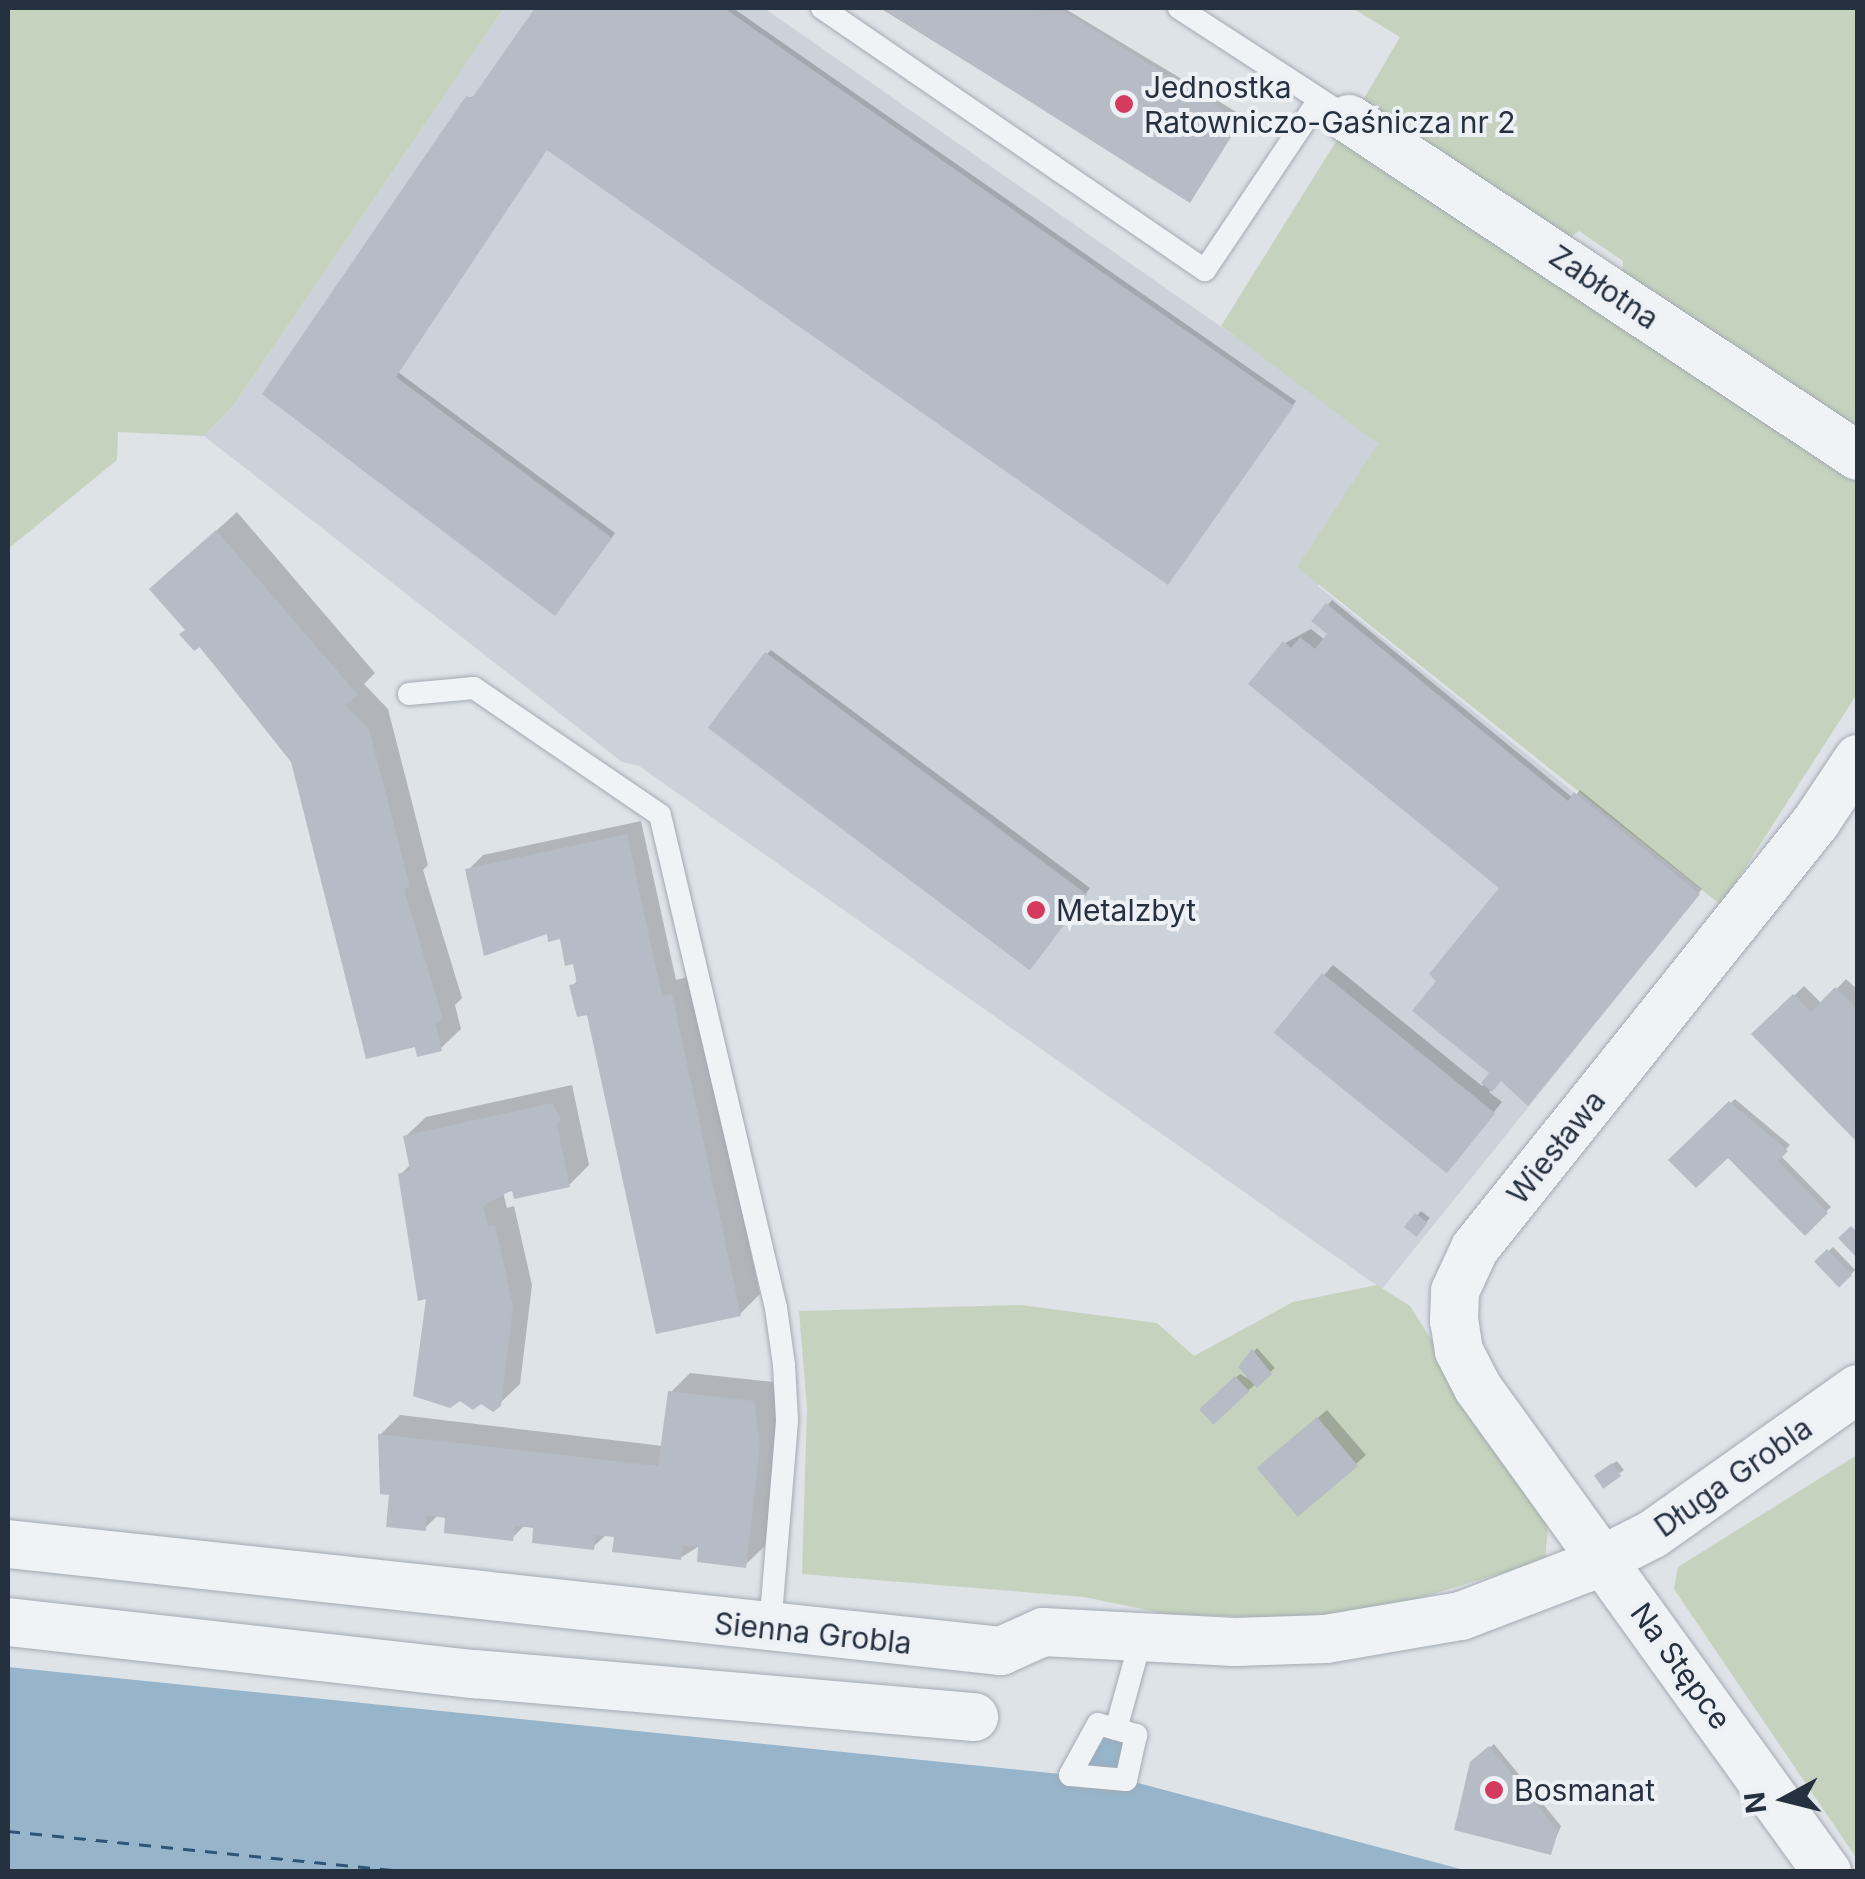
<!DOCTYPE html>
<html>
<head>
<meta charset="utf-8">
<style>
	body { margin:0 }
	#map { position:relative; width:1865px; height:1879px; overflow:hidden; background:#dee3e8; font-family:Inter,sans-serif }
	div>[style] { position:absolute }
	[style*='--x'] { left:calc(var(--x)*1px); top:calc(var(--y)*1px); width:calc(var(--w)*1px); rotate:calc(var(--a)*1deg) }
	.built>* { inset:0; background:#cbd2da }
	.green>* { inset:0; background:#c5d3be }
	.water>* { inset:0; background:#96b4ca }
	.shadow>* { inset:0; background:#0003; transform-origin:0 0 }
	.ferry>* { height:2.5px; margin-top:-1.25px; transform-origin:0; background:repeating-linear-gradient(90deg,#2e5476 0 12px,transparent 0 22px) }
	.building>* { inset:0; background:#b5bcc5; transform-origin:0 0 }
	.roads { filter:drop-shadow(0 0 2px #a3aab2) drop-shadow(0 0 2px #a3aab2) }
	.lane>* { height:22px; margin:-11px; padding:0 11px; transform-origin:11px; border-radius:11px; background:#f0f3f6 }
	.street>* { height:48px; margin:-24px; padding:0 24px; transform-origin:24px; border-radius:24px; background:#f0f3f6 }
	.dots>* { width:28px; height:28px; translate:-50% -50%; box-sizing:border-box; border:5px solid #edf1f6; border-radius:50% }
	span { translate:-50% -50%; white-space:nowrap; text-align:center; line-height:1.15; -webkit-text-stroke:8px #edf1f6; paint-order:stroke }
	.poi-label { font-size:30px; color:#263140 }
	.left { translate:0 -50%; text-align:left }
	.street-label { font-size:30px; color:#263140 }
	.frame { position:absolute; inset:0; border:10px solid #263140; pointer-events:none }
	.north { position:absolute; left:1735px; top:1749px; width:100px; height:100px; -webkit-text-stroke:8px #edf1f6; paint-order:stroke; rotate:263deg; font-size:28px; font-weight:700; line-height:40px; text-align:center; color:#263140 }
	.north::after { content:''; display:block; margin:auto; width:35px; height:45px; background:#263140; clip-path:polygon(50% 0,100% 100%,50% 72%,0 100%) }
</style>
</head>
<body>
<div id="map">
	<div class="built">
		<div style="clip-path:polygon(504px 8px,764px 8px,1296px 379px,1378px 444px,1318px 586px,1700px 894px,1382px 1289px,639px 766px,622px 762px,204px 436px,233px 406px)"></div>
	</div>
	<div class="green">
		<div style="clip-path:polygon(8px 8px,504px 8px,233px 406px,204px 436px,118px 432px,117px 460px,8px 549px)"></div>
		<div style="clip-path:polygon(1352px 8px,1857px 8px,1857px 432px,1622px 276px,1623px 261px,1579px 231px,1568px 239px,1362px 102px,1400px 37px)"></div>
		<div style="clip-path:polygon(1340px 135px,1857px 472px,1857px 694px,1721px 905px,1297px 567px,1378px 444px,1221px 326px)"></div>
		<div style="clip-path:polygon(1377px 1285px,1410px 1306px,1537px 1505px,1548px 1526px,1545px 1560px,1380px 1610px,1303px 1619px,1166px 1614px,1084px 1597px,802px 1574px,807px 1408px,799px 1311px,1021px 1305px,1157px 1323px,1194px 1356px,1293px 1302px)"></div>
		<div style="clip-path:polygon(1857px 1455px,1857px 1859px,1674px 1589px,1678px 1567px)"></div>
	</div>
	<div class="water">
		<div style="clip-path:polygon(8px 1667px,1070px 1775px,1098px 1724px,1136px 1735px,1127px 1780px,1468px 1871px,8px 1872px)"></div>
	</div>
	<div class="shadow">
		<div style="clip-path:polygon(538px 8px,733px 8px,1296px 401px,1172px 578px,547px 147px,398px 372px,615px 533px,559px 609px,265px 393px,468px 98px,477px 95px)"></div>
		<div style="clip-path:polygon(880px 8px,1064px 8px,1243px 116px,1190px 200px)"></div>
		<div style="clip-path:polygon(237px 512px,375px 673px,364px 684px,388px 709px,428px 865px,423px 870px,462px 998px,455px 1005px,461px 1029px,441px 1048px,293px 761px,152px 589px)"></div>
		<div style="clip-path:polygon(1332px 600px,1573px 798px,1580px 790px,1702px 889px,1534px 1097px,1501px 1078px,1489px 1092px,1502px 1102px,1456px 1159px,1324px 975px,1333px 965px,1482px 1086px,1493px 1073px,1440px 980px,1502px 888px,1285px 643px,1311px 629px,1325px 640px,1331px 634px,1314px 621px)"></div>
		<div style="clip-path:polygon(771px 650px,1090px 888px,1035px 963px,767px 654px)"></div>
		<div style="clip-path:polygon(641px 821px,676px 980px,691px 976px,760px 1294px,740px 1314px,572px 986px,578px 980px,575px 961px,562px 936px,468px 870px,483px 855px)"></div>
		<div style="clip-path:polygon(1846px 979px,1858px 990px,1858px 1139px,1755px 1034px,1804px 986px,1822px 1004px)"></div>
		<div style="clip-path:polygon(572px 1085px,589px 1165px,569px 1185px,503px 1192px,507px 1208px,514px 1206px,532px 1285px,520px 1384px,499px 1404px,429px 1296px,400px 1175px,411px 1164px,406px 1136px,426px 1117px)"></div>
		<div style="clip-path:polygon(1735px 1099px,1790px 1145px,1780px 1155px,1831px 1207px,1805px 1232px,1728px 1154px,1672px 1160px)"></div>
		<div style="left:1421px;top:1211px;width:11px;height:21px;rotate:38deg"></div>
		<div style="left:1833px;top:1247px;width:32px;height:21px;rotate:46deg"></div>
		<div style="clip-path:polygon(1257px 1348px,1275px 1368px,1213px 1420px,1201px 1408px,1240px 1374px,1254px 1382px,1241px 1367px)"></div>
		<div style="clip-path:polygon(690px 1373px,773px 1382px,779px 1424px,765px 1546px,745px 1565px,701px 1545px,680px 1558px,617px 1535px,607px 1534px,593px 1547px,526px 1524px,512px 1538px,439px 1514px,425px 1528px,392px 1493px,380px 1435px,400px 1415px,663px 1446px,670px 1393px)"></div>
		<div style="clip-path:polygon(1327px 1410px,1366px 1455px,1356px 1464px,1270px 1459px)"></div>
		<div style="clip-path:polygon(1617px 1461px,1624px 1470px,1603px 1485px,1601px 1471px)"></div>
		<div style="clip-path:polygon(1494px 1744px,1561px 1826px,1550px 1852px,1473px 1763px)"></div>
	</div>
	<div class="ferry">
		<div style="--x:8;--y:1831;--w:404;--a:5.8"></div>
	</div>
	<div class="building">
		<div style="clip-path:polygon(535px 8px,724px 8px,1294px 406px,1168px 585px,547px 150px,396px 377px,612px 538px,555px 616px,262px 394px,466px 96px,472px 98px)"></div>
		<div style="clip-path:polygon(882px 8px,1064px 11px,1241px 121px,1190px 203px)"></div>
		<div style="clip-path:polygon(216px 530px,358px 695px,345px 705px,369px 729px,410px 887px,404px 889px,443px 1020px,435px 1022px,442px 1051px,417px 1057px,415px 1047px,366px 1059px,291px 762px,200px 647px,194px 651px,179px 634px,185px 630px,149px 589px)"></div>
		<div style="clip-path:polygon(1326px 603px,1568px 801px,1574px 792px,1700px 894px,1528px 1106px,1501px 1081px,1492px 1092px,1481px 1083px,1489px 1073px,1412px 1011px,1436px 981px,1429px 974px,1499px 888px,1248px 684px,1283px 641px,1291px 648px,1300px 637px,1315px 649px,1327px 634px,1311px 621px)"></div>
		<div style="left:765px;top:652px;width:403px;height:95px;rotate:37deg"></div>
		<div style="clip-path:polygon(627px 834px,662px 996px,672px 994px,741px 1316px,656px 1334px,587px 1015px,577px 1017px,569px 985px,577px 984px,573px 964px,565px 966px,560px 939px,548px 942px,547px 934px,484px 956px,465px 869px)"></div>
		<div style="left:1322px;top:973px;width:223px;height:77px;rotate:39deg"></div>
		<div style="clip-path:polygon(1835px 987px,1858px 1009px,1858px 1143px,1751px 1034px,1793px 994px,1811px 1012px)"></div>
		<div style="clip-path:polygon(1729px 1101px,1788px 1151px,1778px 1161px,1828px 1213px,1805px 1236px,1728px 1158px,1696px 1188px,1668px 1160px)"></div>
		<div style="clip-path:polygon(552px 1103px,561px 1119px,557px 1125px,570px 1187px,514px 1199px,512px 1190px,483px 1206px,488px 1226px,495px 1225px,513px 1306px,501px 1406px,493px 1412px,481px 1404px,473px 1410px,460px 1401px,450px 1408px,413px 1396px,426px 1299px,418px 1301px,398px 1174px,410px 1170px,403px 1136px)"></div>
		<div style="left:1415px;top:1213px;width:16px;height:18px;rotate:38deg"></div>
		<div style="clip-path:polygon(1851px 1226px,1858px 1233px,1858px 1259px,1838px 1238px)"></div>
		<div style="left:1827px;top:1249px;width:36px;height:18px;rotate:46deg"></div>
		<div style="clip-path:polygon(1252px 1349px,1272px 1374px,1257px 1388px,1238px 1367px)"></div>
		<div style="left:1235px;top:1376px;width:21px;height:49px;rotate:47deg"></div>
		<div style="clip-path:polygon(668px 1391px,754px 1401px,760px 1445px,746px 1568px,697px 1562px,698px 1547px,683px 1545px,681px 1560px,612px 1552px,614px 1537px,595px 1535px,594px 1550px,532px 1543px,533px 1528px,526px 1527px,515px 1526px,513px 1541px,444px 1533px,445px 1518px,427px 1515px,426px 1531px,386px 1527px,389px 1495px,380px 1494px,378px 1434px,658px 1466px)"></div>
		<div style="left:1317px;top:1417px;width:64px;height:79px;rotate:50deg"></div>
		<div style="left:1612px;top:1463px;width:16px;height:22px;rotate:55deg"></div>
		<div style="clip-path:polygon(1489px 1746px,1558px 1831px,1551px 1855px,1454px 1830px,1470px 1762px)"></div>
	</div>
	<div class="roads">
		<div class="lane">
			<div style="--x:822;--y:8;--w:464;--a:34.4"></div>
			<div style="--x:1205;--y:270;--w:205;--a:-56.2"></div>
			<div style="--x:1179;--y:8;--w:180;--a:33"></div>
			<div style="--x:409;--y:694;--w:65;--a:-5.3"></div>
			<div style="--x:474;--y:688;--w:225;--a:34.3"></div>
			<div style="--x:660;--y:815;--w:506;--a:76.76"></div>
			<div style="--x:776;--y:1308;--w:58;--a:82"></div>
			<div style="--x:784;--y:1365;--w:56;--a:86.9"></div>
			<div style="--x:787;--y:1421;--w:209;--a:94.7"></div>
			<div style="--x:1098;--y:1724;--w:40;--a:16"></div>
			<div style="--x:1136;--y:1735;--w:46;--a:102.5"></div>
			<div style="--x:1126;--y:1780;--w:56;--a:-174.9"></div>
			<div style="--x:1070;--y:1775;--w:58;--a:-61.2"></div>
			<div style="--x:1116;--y:1729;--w:93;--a:-74.5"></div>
		</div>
		<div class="street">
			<div style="--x:1349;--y:119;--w:610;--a:33.51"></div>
			<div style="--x:8;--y:1544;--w:999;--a:6.15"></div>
			<div style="--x:1001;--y:1651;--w:46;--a:-24.3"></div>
			<div style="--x:1043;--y:1632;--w:192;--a:3"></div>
			<div style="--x:1235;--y:1642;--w:91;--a:-1.9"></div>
			<div style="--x:1326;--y:1639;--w:137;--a:-9.7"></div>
			<div style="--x:1461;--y:1616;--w:134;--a:-21"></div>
			<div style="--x:1586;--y:1568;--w:75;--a:-26.9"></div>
			<div style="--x:1653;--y:1534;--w:251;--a:-35.3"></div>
			<div style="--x:8;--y:1622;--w:470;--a:6.4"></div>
			<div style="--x:475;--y:1674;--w:501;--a:4.93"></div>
			<div style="--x:1827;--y:1872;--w:597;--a:-125.79"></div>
			<div style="--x:1478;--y:1388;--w:42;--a:-117.2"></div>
			<div style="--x:1459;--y:1351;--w:30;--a:-99"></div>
			<div style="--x:1454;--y:1321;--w:30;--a:-88"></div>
			<div style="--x:1455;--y:1291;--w:47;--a:-65.1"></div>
			<div style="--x:1475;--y:1248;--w:546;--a:-51.32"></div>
			<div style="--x:1816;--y:822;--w:76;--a:-56.3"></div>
		</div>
	</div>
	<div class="dots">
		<div style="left:1124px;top:104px;background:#d53b5e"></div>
		<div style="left:1036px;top:910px;background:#d53b5e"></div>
		<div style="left:1494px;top:1790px;background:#d53b5e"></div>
	</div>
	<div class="poi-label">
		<span class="left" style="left:1144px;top:104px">Jednostka<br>Ratowniczo-Gaśnicza nr 2</span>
		<span class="left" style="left:1056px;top:910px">Metalzbyt</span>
		<span class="left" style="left:1514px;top:1790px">Bosmanat</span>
	</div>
	<div class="street-label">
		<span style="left:1604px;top:287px;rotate:34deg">Zabłotna</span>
		<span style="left:1556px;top:1147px;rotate:-51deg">Wiesława</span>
		<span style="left:1733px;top:1477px;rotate:-35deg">Długa Grobla</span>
		<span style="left:813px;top:1633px;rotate:6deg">Sienna Grobla</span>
		<span style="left:1681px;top:1666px;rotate:54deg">Na Stępce</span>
	</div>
	<div class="frame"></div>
	<div class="north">N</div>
</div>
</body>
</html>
